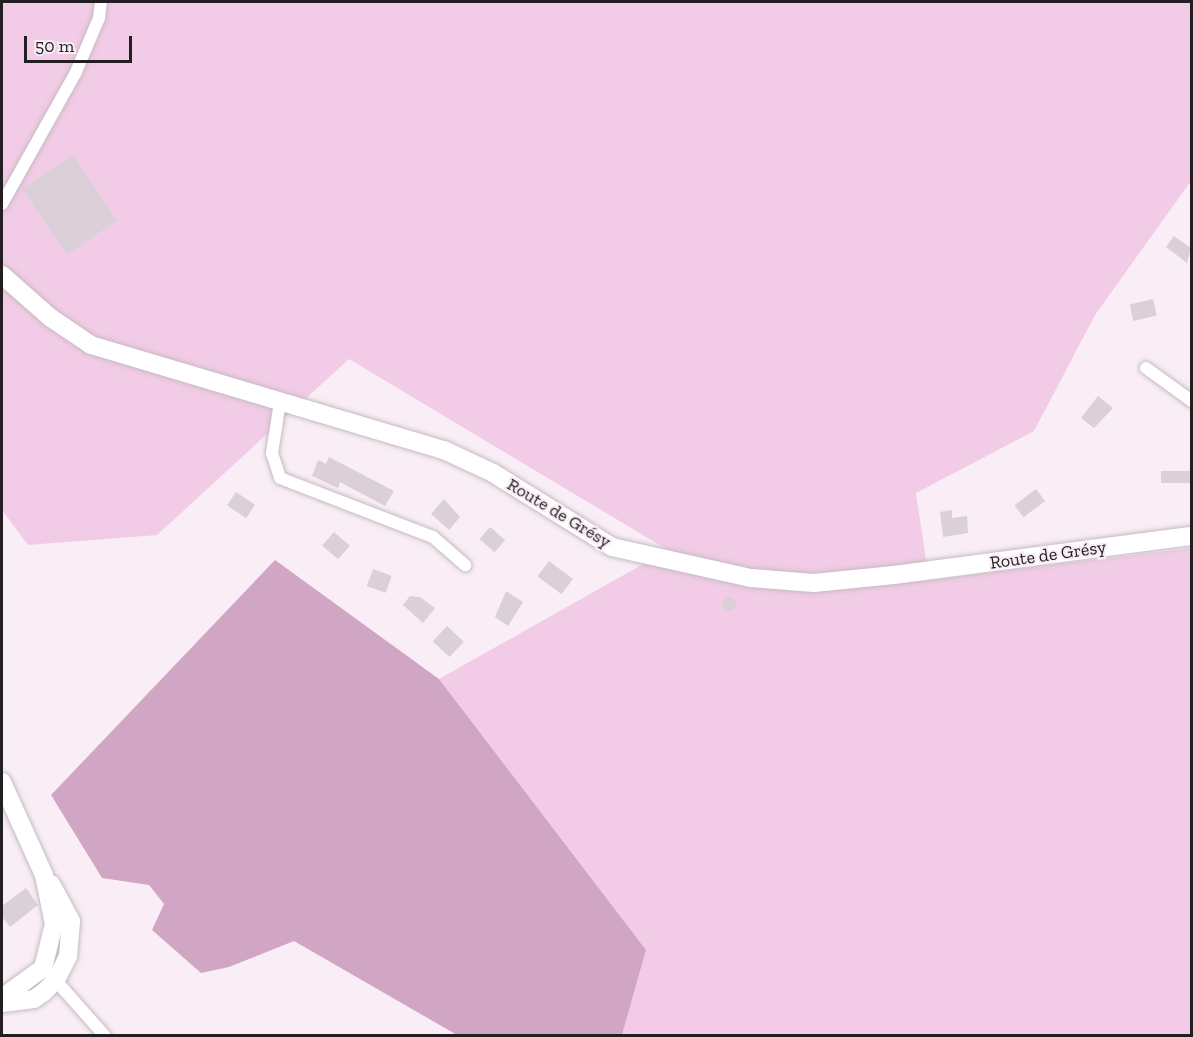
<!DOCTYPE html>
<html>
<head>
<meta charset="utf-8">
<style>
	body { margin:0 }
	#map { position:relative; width:1193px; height:1037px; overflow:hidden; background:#f9eef5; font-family:"Zilla Slab",serif }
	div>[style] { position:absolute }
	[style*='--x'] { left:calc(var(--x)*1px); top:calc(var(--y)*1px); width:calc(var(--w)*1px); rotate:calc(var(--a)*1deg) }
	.green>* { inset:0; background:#f2cbe6 }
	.forest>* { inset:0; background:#d1a6c5 }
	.building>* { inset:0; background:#dbd0d7; transform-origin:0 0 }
	.round { border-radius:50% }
	.roads { filter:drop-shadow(0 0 2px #c6bbc2) drop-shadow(0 0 2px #c6bbc2) }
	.street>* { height:12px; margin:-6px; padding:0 6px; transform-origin:6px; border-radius:6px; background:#fff }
	.secondary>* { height:18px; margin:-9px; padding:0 9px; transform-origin:9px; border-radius:9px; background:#fff }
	span { translate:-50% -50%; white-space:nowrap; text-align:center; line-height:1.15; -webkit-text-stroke:4.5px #f9eef5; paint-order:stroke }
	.street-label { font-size:18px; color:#221e21 }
	.frame { position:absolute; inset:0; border:3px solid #221e21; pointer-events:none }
	.scale { position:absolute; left:24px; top:36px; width:108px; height:27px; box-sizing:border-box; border:3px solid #221e21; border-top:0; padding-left:8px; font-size:18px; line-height:21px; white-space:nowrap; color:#221e21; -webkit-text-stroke:4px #f9eef5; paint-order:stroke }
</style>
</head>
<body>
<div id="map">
	<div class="green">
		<div style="clip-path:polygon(2px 2px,1191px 2px,1191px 181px,1095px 315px,1034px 431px,916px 493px,929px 580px,1191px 548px,1191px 1035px,622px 1035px,646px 950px,439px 679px,668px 550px,349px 359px,157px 535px,28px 545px,2px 510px)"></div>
	</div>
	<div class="forest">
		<div style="clip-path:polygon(275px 560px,439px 679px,646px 950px,622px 1035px,457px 1035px,294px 941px,229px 967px,201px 973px,152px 930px,164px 904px,149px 885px,102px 878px,51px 795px)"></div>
	</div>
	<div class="building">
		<div style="left:73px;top:155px;width:79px;height:61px;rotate:56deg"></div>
		<div style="clip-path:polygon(1174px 236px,1191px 248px,1187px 263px,1166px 247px)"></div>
		<div style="left:1153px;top:299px;width:17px;height:24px;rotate:77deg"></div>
		<div style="clip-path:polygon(1098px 396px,1113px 408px,1094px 428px,1081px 418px)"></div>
		<div style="clip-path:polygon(329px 457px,394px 491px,385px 506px,340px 482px,338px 488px,312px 476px,318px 460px,326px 464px)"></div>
		<div style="left:1191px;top:471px;width:12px;height:30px;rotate:90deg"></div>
		<div style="left:1036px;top:489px;width:15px;height:27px;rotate:53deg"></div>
		<div style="left:236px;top:492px;width:23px;height:16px;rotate:34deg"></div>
		<div style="clip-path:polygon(444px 499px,460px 517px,449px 530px,431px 514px)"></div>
		<div style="clip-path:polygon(952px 510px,952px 518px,967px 516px,968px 533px,943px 537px,940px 512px)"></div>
		<div style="left:490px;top:527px;width:20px;height:16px;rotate:41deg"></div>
		<div style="left:334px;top:532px;width:21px;height:18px;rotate:41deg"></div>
		<div style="left:549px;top:561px;width:30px;height:19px;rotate:37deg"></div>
		<div style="left:373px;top:569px;width:20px;height:18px;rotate:20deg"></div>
		<div style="clip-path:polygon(506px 591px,523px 602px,508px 626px,495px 617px)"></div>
		<div style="clip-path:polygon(410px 596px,420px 597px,435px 608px,423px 623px,403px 605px)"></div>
		<div class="round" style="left:722px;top:597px;width:14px;height:14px"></div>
		<div style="left:447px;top:626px;width:23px;height:21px;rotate:43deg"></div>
		<div style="clip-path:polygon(26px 888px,38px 905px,10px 927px,2px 917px,2px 906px)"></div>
	</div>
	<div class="roads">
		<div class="street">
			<div style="--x:2;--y:204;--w:151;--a:-60.7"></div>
			<div style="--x:76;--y:72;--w:59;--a:-66.9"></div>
			<div style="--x:99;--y:18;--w:16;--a:-83"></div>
			<div style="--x:1146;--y:368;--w:57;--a:35.7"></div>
			<div style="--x:280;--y:402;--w:52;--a:98.9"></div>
			<div style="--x:272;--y:453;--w:26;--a:72"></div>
			<div style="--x:280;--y:478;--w:164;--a:21.1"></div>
			<div style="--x:433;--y:537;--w:43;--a:41.2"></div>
			<div style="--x:51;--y:975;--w:81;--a:48.5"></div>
		</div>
		<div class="secondary">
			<div style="--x:2;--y:275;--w:65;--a:41.3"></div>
			<div style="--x:51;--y:318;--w:48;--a:34"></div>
			<div style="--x:91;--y:345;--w:368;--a:16.6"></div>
			<div style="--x:444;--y:450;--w:54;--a:25.1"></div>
			<div style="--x:493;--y:473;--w:140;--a:31.9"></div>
			<div style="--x:612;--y:547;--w:142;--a:12.6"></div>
			<div style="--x:751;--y:578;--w:63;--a:4.5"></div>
			<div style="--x:814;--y:583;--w:80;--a:-5.7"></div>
			<div style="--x:894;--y:575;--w:301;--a:-7.5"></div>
			<div style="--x:2;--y:782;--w:102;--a:65.7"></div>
			<div style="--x:44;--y:875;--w:50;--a:78.5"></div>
			<div style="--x:54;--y:924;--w:45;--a:104"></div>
			<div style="--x:43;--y:968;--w:51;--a:143.8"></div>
			<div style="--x:2;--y:1003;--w:32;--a:-7"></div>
			<div style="--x:34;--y:999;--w:12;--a:-35"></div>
			<div style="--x:44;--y:992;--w:17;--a:-45"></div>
			<div style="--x:56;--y:980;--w:27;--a:-63"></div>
			<div style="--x:68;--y:956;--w:35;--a:-85"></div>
			<div style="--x:71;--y:921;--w:42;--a:-118.4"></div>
		</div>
	</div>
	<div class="street-label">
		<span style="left:559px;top:513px;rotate:31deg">Route de Grésy</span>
		<span style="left:1048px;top:555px;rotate:-8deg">Route de Grésy</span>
	</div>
	<div class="frame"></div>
	<div class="scale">50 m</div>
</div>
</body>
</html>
